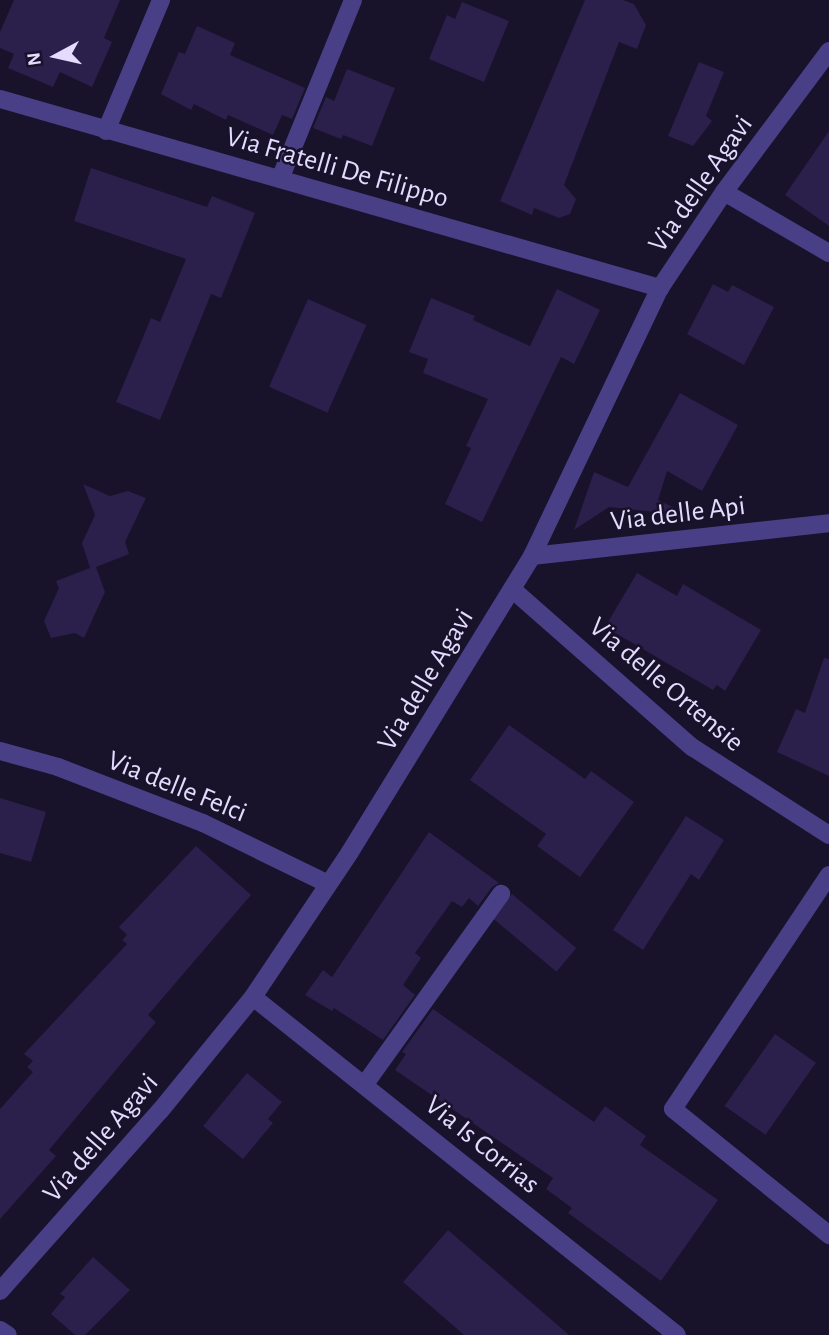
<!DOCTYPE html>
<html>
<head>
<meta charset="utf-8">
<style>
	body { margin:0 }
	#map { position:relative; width:829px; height:1335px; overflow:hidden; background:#18122a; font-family:"Alegreya Sans",sans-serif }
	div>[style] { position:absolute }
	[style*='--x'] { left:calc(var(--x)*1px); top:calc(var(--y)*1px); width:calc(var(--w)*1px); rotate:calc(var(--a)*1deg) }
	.building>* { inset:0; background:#2b1f4b; transform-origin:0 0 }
	.minor>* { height:18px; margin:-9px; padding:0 9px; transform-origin:9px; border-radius:9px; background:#483f87 }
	span { translate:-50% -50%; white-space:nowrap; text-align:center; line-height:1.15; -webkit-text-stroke:5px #18122a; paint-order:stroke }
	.street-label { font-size:28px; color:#e3dcfe }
	.north { position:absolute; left:21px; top:21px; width:70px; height:70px; -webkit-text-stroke:5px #18122a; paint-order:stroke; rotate:262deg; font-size:19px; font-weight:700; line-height:28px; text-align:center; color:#e3dcfe }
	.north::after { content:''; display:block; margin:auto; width:24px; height:32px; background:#e3dcfe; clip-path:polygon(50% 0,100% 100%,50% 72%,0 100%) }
</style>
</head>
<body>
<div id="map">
	<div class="building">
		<div style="clip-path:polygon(14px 0,120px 0,104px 38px,112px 42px,92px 87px,60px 72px,53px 87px,8px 68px,14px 54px,0 48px,0 32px)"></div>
		<div style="clip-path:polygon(585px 0,623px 0,634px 4px,646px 25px,637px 49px,619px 42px,564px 185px,576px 199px,570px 214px,559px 218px,534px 208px,532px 215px,500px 201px)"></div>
		<div style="clip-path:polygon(462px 2px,509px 21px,484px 82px,429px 59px,447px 15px,455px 19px)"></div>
		<div style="clip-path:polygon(197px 26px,235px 43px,230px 55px,305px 88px,292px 119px,282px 115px,273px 135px,228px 115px,226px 120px,194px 104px,191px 110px,161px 94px,179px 52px,185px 54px)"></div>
		<div style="clip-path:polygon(699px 62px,724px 72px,706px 116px,712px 121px,693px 146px,668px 136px)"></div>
		<div style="clip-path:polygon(347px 69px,395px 88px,372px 146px,343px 135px,341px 139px,313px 128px,326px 97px,334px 101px)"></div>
		<div style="clip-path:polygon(829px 131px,829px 226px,785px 195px)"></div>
		<div style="clip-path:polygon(91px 168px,207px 207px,212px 196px,255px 213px,221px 298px,211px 294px,160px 420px,116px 402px,151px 318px,160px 322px,186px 259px,74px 221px)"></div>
		<div style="clip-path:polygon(713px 284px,728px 292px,732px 285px,774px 307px,744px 365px,687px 334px)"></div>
		<div style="clip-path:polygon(557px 289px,600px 310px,574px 364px,561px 357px,482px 522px,445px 504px,471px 448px,466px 446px,488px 399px,423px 373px,428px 359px,409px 352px,431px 298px,475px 316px,473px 320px,530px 346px)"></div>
		<div style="left:308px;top:299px;width:64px;height:96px;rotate:24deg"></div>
		<div style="clip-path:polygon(680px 393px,738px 425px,702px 491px,667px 471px,658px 500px,675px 508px,673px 514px,609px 507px,574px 530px,594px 472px,628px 487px)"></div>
		<div style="clip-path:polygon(83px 484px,110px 496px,128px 491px,146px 498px,125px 542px,129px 554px,96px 567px,105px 592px,84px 638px,75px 633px,51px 638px,44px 621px,59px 588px,56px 581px,90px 568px,82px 543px,95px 515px)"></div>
		<div style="clip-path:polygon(637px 573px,677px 596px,683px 584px,761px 630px,725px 691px,717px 685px,713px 690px,605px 627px)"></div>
		<div style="clip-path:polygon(824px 658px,829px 659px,829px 776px,777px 752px,796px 709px,805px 713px)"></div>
		<div style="clip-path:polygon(509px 725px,585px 779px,591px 771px,634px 802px,580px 877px,537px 846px,546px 834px,470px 780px)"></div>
		<div style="clip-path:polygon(0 798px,46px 812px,31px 862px,0 853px)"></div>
		<div style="clip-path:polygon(686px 816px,724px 840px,699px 880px,691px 874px,643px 950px,613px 930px)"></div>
		<div style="clip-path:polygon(429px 832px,499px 883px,492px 887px,478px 906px,469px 898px,462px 907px,452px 901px,415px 953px,421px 958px,403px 985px,415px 995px,383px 1040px,334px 1008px,332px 1011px,305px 995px,323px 970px,332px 977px)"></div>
		<div style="clip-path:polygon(196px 846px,251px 895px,148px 1015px,156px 1022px,49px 1150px,56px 1156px,0 1219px,0 1109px,33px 1072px,27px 1067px,33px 1061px,24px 1054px,127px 944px,122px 940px,127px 935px,119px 927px)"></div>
		<div style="left:512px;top:894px;width:84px;height:31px;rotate:40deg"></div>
		<div style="clip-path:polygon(433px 1009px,594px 1122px,605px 1106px,646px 1136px,640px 1145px,718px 1200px,661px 1281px,568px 1213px,572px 1208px,546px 1189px,553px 1178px,395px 1070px,406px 1054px,402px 1052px)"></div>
		<div style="left:775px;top:1034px;width:50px;height:88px;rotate:35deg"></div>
		<div style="clip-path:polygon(247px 1073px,282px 1102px,268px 1119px,273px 1123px,243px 1159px,203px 1126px)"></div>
		<div style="clip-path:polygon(448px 1230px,569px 1335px,464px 1335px,403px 1282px)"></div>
		<div style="clip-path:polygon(93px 1257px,130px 1290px,85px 1335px,75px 1335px,51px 1314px,65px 1297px,60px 1294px)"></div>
	</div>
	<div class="minor">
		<div style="--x:0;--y:99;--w:687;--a:15.98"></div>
		<div style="--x:106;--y:131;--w:142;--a:-67.2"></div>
		<div style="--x:280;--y:179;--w:193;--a:-67.8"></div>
		<div style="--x:724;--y:192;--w:121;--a:30.2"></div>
		<div style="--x:532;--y:556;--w:299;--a:-6.3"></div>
		<div style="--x:512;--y:589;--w:240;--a:41.3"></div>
		<div style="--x:692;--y:747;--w:163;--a:32.7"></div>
		<div style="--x:0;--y:751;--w:60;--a:15.4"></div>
		<div style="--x:58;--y:767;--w:155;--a:21.1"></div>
		<div style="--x:203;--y:823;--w:139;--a:26"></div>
		<div style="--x:829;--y:875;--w:281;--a:123.7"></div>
		<div style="--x:673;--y:1109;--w:201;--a:38.9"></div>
		<div style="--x:253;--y:997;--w:542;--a:38.56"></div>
		<div style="--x:365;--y:1084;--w:234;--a:-54.4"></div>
		<div style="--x:0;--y:1291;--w:241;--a:-48.4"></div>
		<div style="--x:160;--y:1111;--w:147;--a:-50.8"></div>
		<div style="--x:253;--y:997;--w:174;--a:-56.2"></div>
		<div style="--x:350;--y:852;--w:347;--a:-58.4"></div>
		<div style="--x:532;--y:556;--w:297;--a:-64.5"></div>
		<div style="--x:660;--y:288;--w:115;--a:-56.3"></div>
		<div style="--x:724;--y:192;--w:176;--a:-53.3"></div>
		<div style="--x:0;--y:1330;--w:9;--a:32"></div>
	</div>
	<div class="street-label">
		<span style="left:337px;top:168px;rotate:16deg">Via Fratelli De Filippo</span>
		<span style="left:701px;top:184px;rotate:-55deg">Via delle Agavi</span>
		<span style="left:678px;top:514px;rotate:-7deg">Via delle Api</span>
		<span style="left:426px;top:680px;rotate:-59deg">Via delle Agavi</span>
		<span style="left:666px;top:685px;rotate:40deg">Via delle Ortensie</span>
		<span style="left:177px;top:787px;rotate:22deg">Via delle Felci</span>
		<span style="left:101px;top:1138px;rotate:-49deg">Via delle Agavi</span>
		<span style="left:482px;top:1145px;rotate:39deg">Via Is Corrias</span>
	</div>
	<div class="north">N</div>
</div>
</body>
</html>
